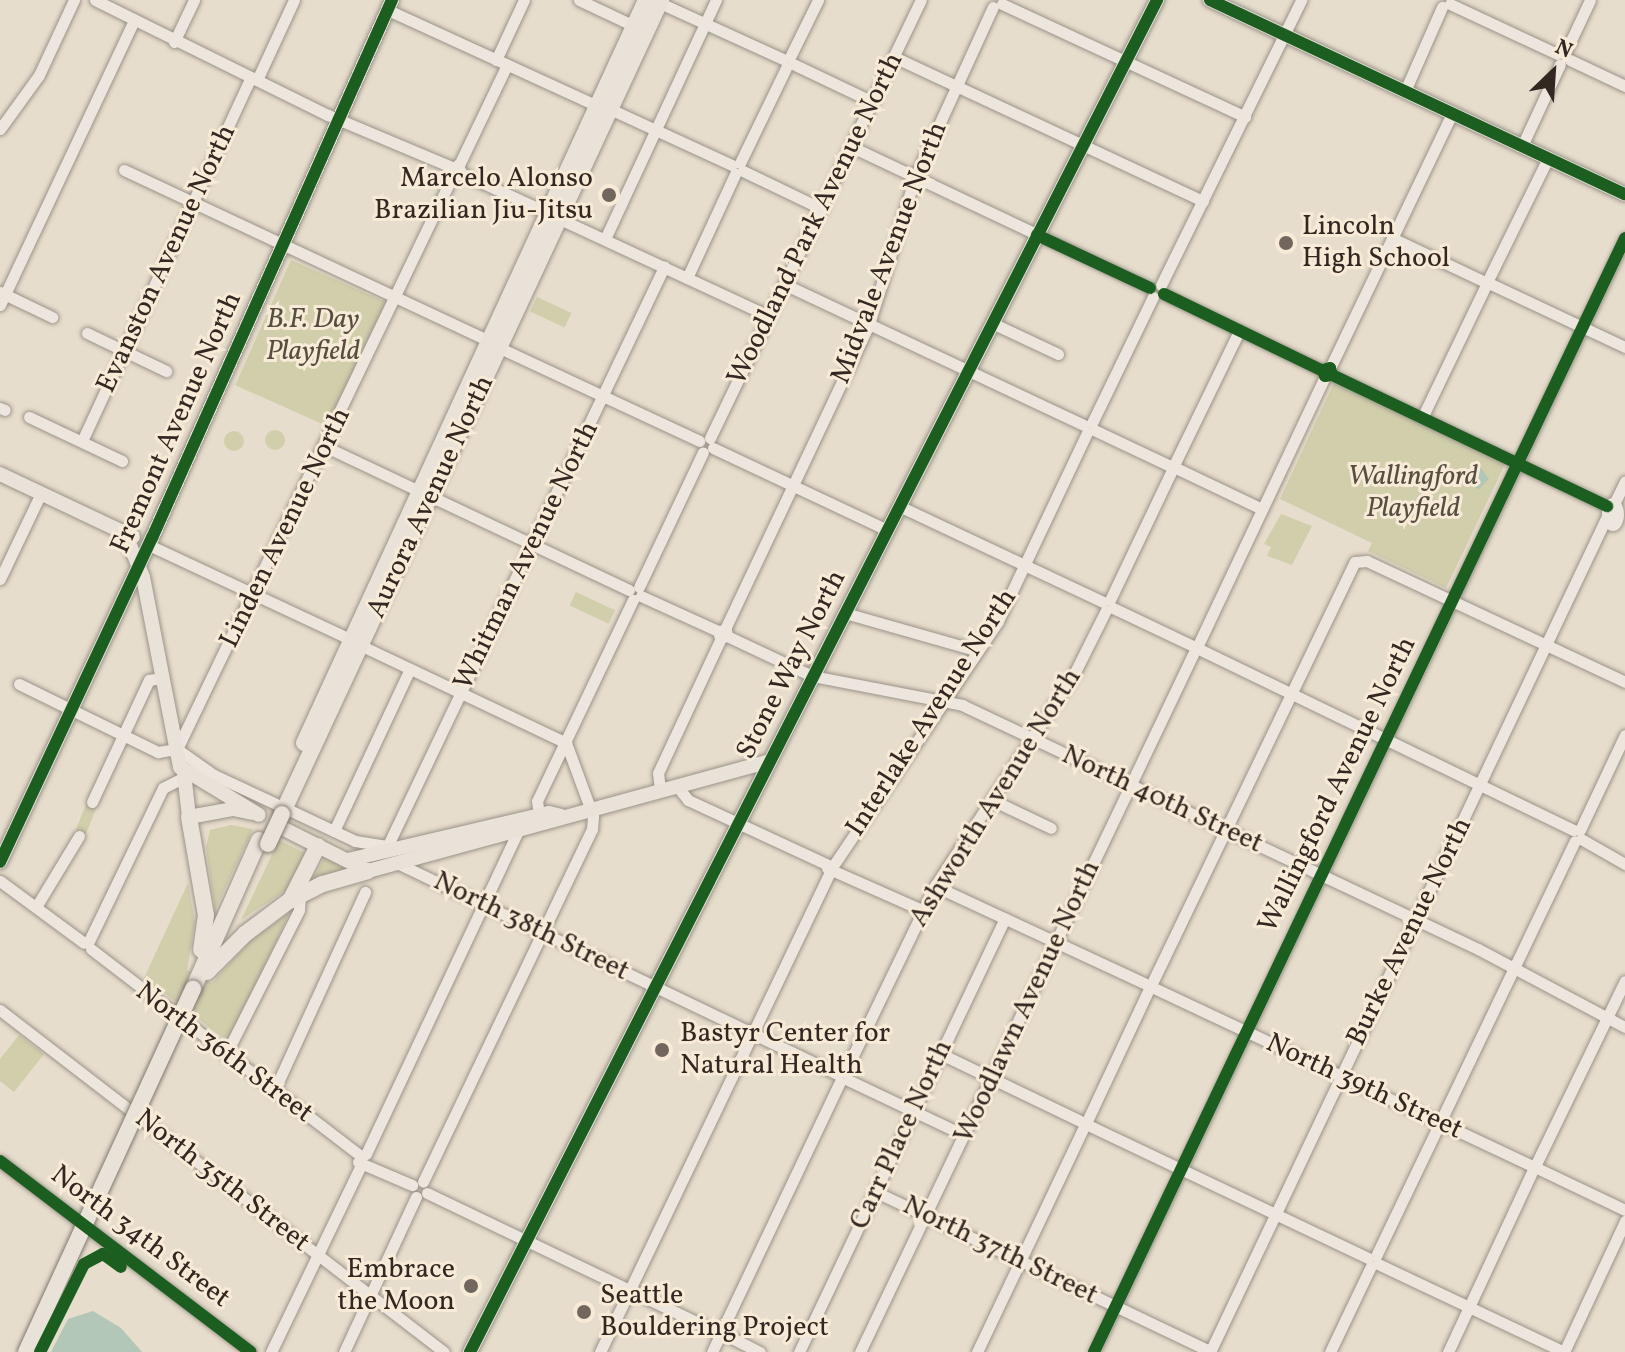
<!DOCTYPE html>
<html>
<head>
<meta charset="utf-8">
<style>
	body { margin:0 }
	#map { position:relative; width:1625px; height:1352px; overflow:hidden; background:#e7ddcc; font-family:Vollkorn,serif }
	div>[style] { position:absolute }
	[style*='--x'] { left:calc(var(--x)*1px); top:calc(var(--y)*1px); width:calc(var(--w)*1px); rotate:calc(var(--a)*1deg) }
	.green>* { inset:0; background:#d0ceab; transform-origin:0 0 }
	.round { border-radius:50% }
	.water>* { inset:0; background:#b2c7b7 }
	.roads { filter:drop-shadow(0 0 2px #9a9389) drop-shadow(0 0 2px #9a9389) }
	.minor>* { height:11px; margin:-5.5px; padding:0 5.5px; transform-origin:5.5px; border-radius:5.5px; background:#ece6de }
	.minor>.ring { margin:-5.5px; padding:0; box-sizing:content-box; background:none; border:11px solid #ece6de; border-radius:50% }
	.major>* { height:14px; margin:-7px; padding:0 7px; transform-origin:7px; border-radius:7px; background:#e8e2d9 }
	.highway>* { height:16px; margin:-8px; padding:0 8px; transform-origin:8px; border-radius:8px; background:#e8e2d9 }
	.bridges { filter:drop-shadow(0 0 2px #817a72) drop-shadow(0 0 2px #817a72) }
	.highway-bridge>* { height:16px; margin:-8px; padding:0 8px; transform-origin:8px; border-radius:8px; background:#e8e2d9 }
	.cycleway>* { height:12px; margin:-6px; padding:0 6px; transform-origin:6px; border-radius:6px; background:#1b5e20 }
	.dots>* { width:22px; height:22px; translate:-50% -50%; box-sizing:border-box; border:4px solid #f7ebd7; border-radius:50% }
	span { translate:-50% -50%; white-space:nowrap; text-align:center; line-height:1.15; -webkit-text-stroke:6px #f7ebd7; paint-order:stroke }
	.poi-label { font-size:28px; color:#332722 }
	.right { translate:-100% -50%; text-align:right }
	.left { translate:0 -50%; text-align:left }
	.street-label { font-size:28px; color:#332722 }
	.park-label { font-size:28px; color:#564e3e; font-style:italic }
	.north { position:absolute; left:1513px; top:32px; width:80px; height:80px; -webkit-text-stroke:6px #f7ebd7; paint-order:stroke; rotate:25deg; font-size:22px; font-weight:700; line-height:32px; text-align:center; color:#332722 }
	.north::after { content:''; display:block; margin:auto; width:28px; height:36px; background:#332722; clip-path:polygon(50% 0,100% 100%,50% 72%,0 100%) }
</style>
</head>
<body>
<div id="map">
	<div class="green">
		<div style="left:291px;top:260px;width:104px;height:137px;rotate:24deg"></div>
		<div style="left:537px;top:297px;width:38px;height:16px;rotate:25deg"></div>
		<div style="clip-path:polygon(1334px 383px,1505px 464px,1446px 588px,1368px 551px,1372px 543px,1280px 499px)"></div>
		<div class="round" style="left:265px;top:430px;width:20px;height:20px"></div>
		<div class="round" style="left:224px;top:431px;width:20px;height:20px"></div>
		<div style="clip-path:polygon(1281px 514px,1312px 526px,1292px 565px,1267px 556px,1271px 547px,1264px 544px)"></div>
		<div style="left:576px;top:592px;width:43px;height:15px;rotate:25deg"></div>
		<div style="left:87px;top:802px;width:11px;height:30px;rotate:22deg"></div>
		<div style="clip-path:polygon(231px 825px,253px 829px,215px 910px,206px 847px,210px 830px)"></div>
		<div style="clip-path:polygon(279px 840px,305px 853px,288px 889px,241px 920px)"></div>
		<div style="clip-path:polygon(325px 857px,349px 869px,312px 881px)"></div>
		<div style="clip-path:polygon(188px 883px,195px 923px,187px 970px,212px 983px,250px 941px,290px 912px,229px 1042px,144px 978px)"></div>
		<div style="clip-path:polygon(19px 1035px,44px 1054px,14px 1092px,0 1081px,0 1059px)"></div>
	</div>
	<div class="water">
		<div style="clip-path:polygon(1480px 467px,1489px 479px,1478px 490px,1469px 479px,1478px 476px)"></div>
		<div style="clip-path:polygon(93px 1311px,121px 1328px,142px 1352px,51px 1352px,68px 1319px)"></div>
	</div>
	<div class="roads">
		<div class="minor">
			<div style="--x:95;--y:0;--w:260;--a:26.3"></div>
			<div style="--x:328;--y:115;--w:134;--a:22.8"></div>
			<div style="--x:579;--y:0;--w:61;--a:25.3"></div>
			<div style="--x:660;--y:3;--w:135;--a:24.5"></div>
			<div style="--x:1002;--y:4;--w:268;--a:24.9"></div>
			<div style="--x:1450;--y:4;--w:118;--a:25"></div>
			<div style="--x:388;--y:10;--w:231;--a:24.6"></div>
			<div style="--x:174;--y:42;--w:47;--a:-64.5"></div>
			<div style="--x:1566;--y:51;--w:56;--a:-64.8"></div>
			<div style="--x:790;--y:57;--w:64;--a:-63.8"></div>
			<div style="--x:894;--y:57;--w:341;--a:25"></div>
			<div style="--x:496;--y:60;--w:66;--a:-65"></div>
			<div style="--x:1570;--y:60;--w:61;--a:25.3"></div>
			<div style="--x:793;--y:64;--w:89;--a:25.4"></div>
			<div style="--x:257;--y:80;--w:88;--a:-65.2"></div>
			<div style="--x:1405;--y:91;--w:92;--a:-66.2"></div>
			<div style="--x:610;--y:109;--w:134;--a:24.7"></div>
			<div style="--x:0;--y:129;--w:67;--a:-54.2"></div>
			<div style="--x:39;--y:75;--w:83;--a:-65"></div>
			<div style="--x:1522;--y:146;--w:90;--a:-65.1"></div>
			<div style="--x:852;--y:147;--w:330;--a:25.3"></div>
			<div style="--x:740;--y:163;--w:106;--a:-64.2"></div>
			<div style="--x:459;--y:165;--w:111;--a:-64.4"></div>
			<div style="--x:124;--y:170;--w:401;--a:25.1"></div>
			<div style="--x:743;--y:171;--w:88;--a:25.7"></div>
			<div style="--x:461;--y:173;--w:9;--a:-111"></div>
			<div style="--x:458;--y:165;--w:8;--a:150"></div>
			<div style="--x:451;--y:169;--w:7;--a:63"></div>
			<div style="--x:454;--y:175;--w:7;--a:-16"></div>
			<div style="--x:461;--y:173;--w:96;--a:24.7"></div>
			<div style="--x:560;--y:219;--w:230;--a:24.9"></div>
			<div style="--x:1392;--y:238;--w:98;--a:25.3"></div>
			<div style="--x:605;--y:239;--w:264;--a:-65.1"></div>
			<div style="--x:687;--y:278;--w:115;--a:-65.2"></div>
			<div style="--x:1489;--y:278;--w:134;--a:-63.8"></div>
			<div style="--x:1491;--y:284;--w:148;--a:25.2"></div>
			<div style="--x:786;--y:285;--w:329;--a:25.2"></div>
			<div style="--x:1161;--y:285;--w:318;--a:-63.8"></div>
			<div style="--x:0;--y:292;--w:58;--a:25.7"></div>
			<div style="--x:1164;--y:294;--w:177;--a:25.8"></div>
			<div style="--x:0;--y:305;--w:313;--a:-64.8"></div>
			<div style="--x:992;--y:323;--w:73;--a:25.2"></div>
			<div style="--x:87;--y:333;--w:88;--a:25.7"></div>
			<div style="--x:500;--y:348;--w:220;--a:25"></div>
			<div style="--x:1330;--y:368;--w:283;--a:-64.4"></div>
			<div style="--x:1332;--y:375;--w:7;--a:-106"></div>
			<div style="--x:1330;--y:368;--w:7;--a:164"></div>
			<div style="--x:1323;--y:370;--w:6;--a:72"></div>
			<div style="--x:1325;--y:376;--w:7;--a:-8"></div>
			<div style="--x:1332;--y:375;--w:305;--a:25.5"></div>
			<div style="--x:0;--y:408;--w:5;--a:22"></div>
			<div style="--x:29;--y:417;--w:103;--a:25.3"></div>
			<div style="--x:1422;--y:418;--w:145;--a:-64.3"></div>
			<div style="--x:1092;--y:423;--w:140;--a:-64.2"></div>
			<div style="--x:1094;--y:430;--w:82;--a:25.3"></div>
			<div style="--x:710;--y:438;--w:486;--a:-64.3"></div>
			<div style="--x:82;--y:441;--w:401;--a:-65.1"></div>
			<div style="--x:326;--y:447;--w:103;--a:25.3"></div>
			<div style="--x:713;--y:448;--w:192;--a:25.2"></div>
			<div style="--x:1175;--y:463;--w:147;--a:-64.1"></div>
			<div style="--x:1178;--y:469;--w:93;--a:25.5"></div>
			<div style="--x:430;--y:496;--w:220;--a:25.3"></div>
			<div class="ring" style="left:1607px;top:503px;width:-1px;height:-1px"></div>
			<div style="--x:1614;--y:504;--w:25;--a:-64"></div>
			<div style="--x:899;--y:506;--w:225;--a:25.2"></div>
			<div style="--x:149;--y:545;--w:224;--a:25.1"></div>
			<div style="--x:0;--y:579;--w:95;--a:-64.5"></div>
			<div style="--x:639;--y:587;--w:149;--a:-64.6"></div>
			<div style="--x:641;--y:596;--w:85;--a:24.4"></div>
			<div style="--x:1110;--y:600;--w:142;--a:-64.5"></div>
			<div style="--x:1113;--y:608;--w:86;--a:25.4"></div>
			<div style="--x:845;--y:613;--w:138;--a:15.9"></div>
			<div style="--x:725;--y:629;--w:337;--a:-64.7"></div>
			<div style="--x:869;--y:324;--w:154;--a:-72.6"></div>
			<div style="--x:915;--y:177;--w:187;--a:-65.4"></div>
			<div style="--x:727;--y:636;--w:6;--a:-99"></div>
			<div style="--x:726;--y:630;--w:8;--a:173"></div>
			<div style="--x:718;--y:631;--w:7;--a:74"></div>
			<div style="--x:720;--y:638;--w:7;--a:-16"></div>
			<div style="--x:727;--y:636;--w:94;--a:25.2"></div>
			<div style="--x:812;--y:676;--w:153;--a:10.9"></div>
			<div style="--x:962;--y:705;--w:571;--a:25.31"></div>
			<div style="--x:1478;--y:949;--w:166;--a:28"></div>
			<div style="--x:1199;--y:643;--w:294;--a:-64.7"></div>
			<div style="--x:362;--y:646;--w:226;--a:25.4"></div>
			<div style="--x:566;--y:743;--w:78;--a:69.7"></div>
			<div style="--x:593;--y:816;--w:13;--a:94"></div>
			<div style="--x:592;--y:829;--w:391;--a:115.6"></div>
			<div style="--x:1201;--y:650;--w:414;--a:25.8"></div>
			<div style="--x:19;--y:684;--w:155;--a:26.1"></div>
			<div style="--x:158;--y:752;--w:19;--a:-9"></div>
			<div style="--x:177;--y:749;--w:637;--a:-64.32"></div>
			<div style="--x:177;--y:749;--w:45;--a:35.1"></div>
			<div style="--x:214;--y:775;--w:68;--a:25.1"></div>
			<div style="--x:677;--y:786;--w:18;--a:52"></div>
			<div style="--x:688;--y:800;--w:154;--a:24.9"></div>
			<div style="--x:660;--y:789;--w:16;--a:-97"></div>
			<div style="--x:658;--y:773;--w:149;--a:-65"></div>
			<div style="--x:992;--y:800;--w:65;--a:25.4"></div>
			<div style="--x:92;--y:802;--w:135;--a:-65"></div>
			<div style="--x:149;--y:680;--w:13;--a:-9"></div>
			<div style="--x:285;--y:808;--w:77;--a:25.2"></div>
			<div style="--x:355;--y:841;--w:37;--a:9"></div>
			<div style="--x:539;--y:815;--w:14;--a:-98"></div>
			<div style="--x:537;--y:801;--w:223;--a:-64.5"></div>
			<div style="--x:1580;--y:830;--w:105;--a:-64.7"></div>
			<div style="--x:334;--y:831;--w:179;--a:-64.9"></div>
			<div style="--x:1581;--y:839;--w:51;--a:29.6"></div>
			<div style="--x:388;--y:845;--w:641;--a:-64.48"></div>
			<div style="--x:397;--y:863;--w:489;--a:25.6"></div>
			<div style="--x:835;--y:863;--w:292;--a:-56"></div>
			<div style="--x:998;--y:621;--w:208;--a:-64.7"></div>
			<div style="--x:827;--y:868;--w:104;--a:23.9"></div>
			<div style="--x:0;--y:881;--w:104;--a:36.4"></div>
			<div style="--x:935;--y:886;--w:233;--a:24.9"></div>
			<div style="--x:36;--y:907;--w:83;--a:-58.8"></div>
			<div style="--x:89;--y:941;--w:170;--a:-64.2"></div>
			<div style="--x:163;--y:788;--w:20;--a:-27"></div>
			<div style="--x:91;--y:949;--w:338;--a:37.5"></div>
			<div style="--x:1153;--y:981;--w:465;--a:-64.3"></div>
			<div style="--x:1355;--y:562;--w:12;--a:-5"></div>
			<div style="--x:1367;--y:561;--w:285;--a:25.1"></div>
			<div style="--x:1156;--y:989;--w:413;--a:25.2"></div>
			<div style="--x:0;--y:1010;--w:560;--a:37.61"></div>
			<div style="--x:226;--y:1054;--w:161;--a:-63.1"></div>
			<div style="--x:299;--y:910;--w:15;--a:-86"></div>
			<div style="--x:941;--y:1054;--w:154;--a:25.7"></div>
			<div style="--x:845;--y:1072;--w:207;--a:-64.2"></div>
			<div style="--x:935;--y:886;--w:256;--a:-56.8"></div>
			<div style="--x:1075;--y:672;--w:69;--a:-63.4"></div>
			<div style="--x:848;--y:1080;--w:128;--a:25.4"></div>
			<div style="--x:274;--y:1091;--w:219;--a:-65.4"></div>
			<div style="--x:1088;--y:1119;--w:141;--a:-64.9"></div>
			<div style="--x:1090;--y:1126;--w:308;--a:25.4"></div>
			<div style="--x:366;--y:1154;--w:357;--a:-64.8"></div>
			<div style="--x:0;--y:1161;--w:315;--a:37.3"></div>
			<div style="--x:358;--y:1162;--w:59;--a:23.1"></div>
			<div style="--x:1537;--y:1162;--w:201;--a:-64.1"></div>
			<div style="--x:1539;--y:1169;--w:95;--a:25.5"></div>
			<div style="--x:876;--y:1192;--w:371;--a:25.5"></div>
			<div style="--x:427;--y:1193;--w:319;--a:25.6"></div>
			<div style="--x:1376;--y:1256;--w:460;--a:-64.4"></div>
			<div style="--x:1378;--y:1264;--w:206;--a:25.3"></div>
			<div style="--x:723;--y:1328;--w:272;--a:-64.6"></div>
			<div style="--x:726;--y:1335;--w:38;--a:27"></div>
			<div style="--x:271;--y:1352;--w:208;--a:-64.3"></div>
			<div style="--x:344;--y:1352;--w:171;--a:-65.1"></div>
			<div style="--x:600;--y:1352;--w:532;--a:-64.4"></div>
			<div style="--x:712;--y:1352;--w:14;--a:-65"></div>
			<div style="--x:799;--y:1352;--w:480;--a:-64.6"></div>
			<div style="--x:860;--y:1352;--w:776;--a:-64.49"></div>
			<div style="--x:977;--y:1352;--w:247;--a:-64.6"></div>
			<div style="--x:1094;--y:1352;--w:1234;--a:-64.51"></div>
			<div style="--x:1210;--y:1352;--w:930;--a:-64.59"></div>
			<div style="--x:1330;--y:1352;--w:95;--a:-64.5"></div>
			<div style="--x:1448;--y:1352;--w:199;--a:-65"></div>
			<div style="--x:1564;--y:1352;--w:145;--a:-65"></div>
		</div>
		<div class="major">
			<div style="--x:1210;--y:0;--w:458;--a:25.1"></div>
			<div style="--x:0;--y:474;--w:147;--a:25.3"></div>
			<div style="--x:125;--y:533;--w:48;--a:67.8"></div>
			<div style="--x:143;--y:577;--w:194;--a:79"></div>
			<div style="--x:180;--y:767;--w:92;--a:31.3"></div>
			<div style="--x:184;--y:773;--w:44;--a:83.5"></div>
			<div style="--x:189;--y:817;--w:45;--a:-10.3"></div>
			<div style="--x:233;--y:809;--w:20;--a:11"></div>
			<div style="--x:282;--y:828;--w:96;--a:26.6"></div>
			<div style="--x:368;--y:871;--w:417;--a:-15.3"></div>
			<div style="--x:348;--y:860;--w:206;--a:-13.2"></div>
			<div style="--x:549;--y:813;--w:12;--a:14"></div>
			<div style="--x:0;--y:862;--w:358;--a:-64.9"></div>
			<div style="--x:152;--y:538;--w:589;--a:-65.96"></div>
			<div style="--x:470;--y:1352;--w:1517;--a:-63.06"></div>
		</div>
		<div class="highway">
			<div style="--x:304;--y:743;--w:818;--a:-65.28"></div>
			<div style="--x:282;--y:814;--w:898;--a:-65.03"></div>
			<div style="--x:189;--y:817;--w:99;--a:80.2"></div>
			<div style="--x:206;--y:915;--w:35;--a:98"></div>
			<div style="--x:292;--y:897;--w:57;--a:-63"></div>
			<div style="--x:207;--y:972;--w:54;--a:-45"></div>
			<div style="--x:245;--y:934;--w:55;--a:-36.9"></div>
			<div style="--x:289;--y:901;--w:38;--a:-27"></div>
			<div style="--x:323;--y:884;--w:47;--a:-16.1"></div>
			<div style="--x:193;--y:989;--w:163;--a:-66.1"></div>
		</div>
	</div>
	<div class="bridges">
		<div class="highway-bridge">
			<div style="--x:268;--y:844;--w:33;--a:-65"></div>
			<div style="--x:26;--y:1352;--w:400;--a:-65.3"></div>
		</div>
	</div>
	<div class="cycleway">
		<div style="--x:1210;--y:0;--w:458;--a:25.1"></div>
		<div style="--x:1037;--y:235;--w:125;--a:25.1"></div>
		<div style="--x:1164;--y:294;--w:177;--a:25.8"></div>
		<div style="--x:1332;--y:375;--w:7;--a:-106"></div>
		<div style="--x:1330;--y:368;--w:7;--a:164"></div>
		<div style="--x:1323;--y:370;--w:6;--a:72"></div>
		<div style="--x:1325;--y:376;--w:7;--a:-8"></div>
		<div style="--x:1332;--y:375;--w:305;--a:25.5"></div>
		<div style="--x:0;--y:862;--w:358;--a:-64.9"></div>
		<div style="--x:152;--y:538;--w:589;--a:-65.96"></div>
		<div style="--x:0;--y:1161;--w:315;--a:37.3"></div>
		<div style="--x:40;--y:1352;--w:98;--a:-63.4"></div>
		<div style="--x:84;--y:1264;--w:21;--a:-28"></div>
		<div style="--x:103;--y:1254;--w:22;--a:36"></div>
		<div style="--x:470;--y:1352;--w:1517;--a:-63.06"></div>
		<div style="--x:1094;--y:1352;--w:1234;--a:-64.51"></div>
	</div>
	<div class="dots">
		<div style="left:609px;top:195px;background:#72675e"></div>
		<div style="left:1286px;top:243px;background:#72675e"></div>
		<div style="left:662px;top:1050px;background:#72675e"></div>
		<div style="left:471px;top:1286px;background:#72675e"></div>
		<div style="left:584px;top:1312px;background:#72675e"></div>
	</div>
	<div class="poi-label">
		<span class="right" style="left:593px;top:195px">Marcelo Alonso<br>Brazilian Jiu-Jitsu</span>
		<span class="left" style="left:1302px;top:243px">Lincoln<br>High School</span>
		<span class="left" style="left:680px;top:1050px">Bastyr Center for<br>Natural Health</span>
		<span class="right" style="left:455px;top:1286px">Embrace<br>the Moon</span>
		<span class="left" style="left:600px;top:1312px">Seattle<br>Bouldering Project</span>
	</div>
	<div class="street-label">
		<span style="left:816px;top:219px;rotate:-64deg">Woodland Park Avenue North</span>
		<span style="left:890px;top:253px;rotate:-69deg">Midvale Avenue North</span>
		<span style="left:167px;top:259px;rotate:-65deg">Evanston Avenue North</span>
		<span style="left:177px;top:423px;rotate:-66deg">Fremont Avenue North</span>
		<span style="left:431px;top:497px;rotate:-65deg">Aurora Avenue North</span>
		<span style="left:286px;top:528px;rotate:-64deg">Linden Avenue North</span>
		<span style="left:527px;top:556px;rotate:-64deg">Whitman Avenue North</span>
		<span style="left:792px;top:665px;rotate:-63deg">Stone Way North</span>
		<span style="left:932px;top:713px;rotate:-57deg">Interlake Avenue North</span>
		<span style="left:1338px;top:785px;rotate:-64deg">Wallingford Avenue North</span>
		<span style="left:996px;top:798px;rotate:-58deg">Ashworth Avenue North</span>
		<span style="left:1162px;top:800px;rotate:25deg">North 40th Street</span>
		<span style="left:531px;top:927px;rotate:26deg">North 38th Street</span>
		<span style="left:1410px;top:932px;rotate:-64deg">Burke Avenue North</span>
		<span style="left:1028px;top:1002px;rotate:-65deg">Woodlawn Avenue North</span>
		<span style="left:224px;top:1053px;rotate:37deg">North 36th Street</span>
		<span style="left:1364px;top:1087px;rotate:25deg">North 39th Street</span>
		<span style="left:902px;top:1135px;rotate:-65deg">Carr Place North</span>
		<span style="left:222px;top:1181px;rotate:38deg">North 35th Street</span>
		<span style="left:140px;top:1237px;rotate:37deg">North 34th Street</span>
		<span style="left:1000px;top:1251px;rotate:26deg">North 37th Street</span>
	</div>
	<div class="park-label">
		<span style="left:313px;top:336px">B.F. Day<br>Playfield</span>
		<span style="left:1413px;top:493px">Wallingford<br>Playfield</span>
	</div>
	<div class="north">N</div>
</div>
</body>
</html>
